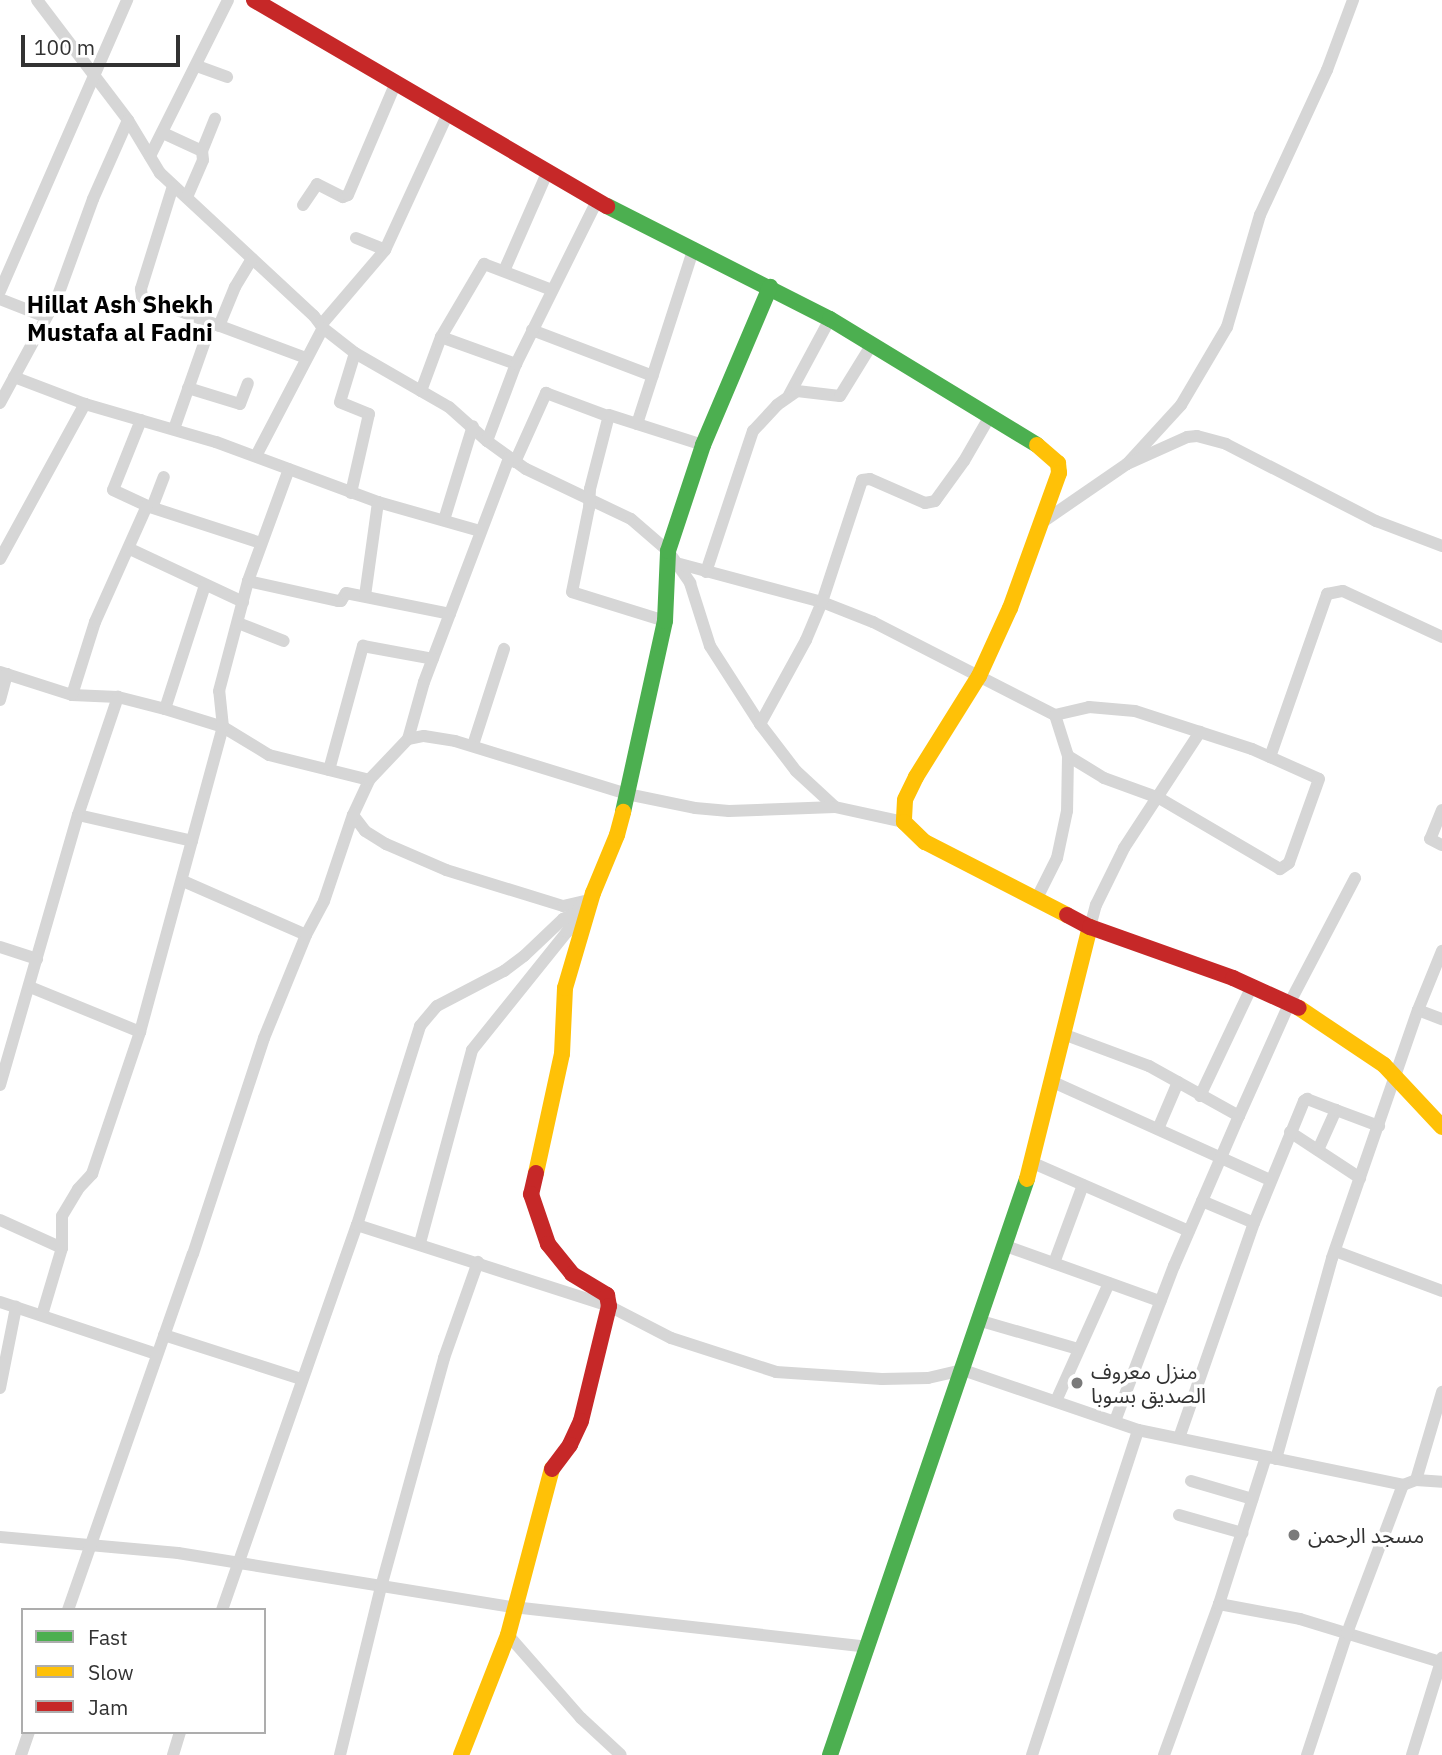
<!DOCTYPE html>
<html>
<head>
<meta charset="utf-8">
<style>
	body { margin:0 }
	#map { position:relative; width:1442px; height:1755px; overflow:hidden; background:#fff; font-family:"IBM Plex Sans","Noto Sans Arabic",sans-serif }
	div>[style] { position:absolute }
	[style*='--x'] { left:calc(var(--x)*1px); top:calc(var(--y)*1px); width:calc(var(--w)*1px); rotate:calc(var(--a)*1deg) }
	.street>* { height:12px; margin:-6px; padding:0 6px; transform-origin:6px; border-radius:6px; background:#d6d6d6 }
	.fast>* { height:16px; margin:-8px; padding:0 8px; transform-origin:8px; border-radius:8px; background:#4caf50 }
	.slow>* { height:16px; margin:-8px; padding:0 8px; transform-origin:8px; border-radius:8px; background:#ffc107 }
	.jam>* { height:16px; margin:-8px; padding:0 8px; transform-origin:8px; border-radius:8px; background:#c62828 }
	.dots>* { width:19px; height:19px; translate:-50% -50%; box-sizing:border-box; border:4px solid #fff; border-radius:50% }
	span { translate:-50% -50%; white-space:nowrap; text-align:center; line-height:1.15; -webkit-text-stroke:7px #fff; paint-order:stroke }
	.poi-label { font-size:21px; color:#323232 }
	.left { translate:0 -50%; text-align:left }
	.quarter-label { font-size:24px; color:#000; font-weight:700 }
	.legend { position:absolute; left:21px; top:1608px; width:245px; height:126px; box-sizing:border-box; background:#fff; border:2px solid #adadad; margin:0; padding:9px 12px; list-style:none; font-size:21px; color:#323232 }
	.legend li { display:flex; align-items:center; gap:14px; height:35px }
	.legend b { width:35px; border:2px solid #adadad }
	.scale { position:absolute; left:21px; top:35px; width:159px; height:32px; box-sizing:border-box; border:4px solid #323232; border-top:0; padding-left:9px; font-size:21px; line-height:24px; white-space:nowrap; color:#323232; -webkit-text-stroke:5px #fff; paint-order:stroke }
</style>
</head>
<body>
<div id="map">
	<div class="street">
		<div style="--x:37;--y:0;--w:151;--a:52.8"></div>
		<div style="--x:128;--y:120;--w:62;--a:58.9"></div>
		<div style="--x:160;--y:173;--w:210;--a:42.9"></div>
		<div style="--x:314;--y:316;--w:15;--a:53"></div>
		<div style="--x:323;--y:328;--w:41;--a:38"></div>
		<div style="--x:355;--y:353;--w:108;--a:29.9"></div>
		<div style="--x:449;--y:407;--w:51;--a:41.8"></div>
		<div style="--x:487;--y:441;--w:48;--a:35.7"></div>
		<div style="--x:526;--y:469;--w:116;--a:25.5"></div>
		<div style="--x:631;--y:519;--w:49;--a:40.9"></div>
		<div style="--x:668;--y:551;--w:39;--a:55"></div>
		<div style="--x:690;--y:583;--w:66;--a:72.4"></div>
		<div style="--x:710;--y:646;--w:93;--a:57.3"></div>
		<div style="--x:760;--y:724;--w:59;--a:52.5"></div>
		<div style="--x:796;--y:771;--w:53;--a:42.7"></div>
		<div style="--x:197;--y:66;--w:32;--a:20"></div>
		<div style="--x:163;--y:133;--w:43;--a:24.8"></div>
		<div style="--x:150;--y:156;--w:174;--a:-63.4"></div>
		<div style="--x:173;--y:186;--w:108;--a:107.3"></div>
		<div style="--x:141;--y:289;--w:8;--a:83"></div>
		<div style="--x:142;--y:297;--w:175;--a:20.4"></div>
		<div style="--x:187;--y:197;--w:40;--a:-66.6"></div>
		<div style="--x:203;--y:160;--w:9;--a:-96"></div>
		<div style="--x:202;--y:151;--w:35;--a:-68"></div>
		<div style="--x:303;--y:205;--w:25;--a:-56"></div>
		<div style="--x:317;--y:184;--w:29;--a:27"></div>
		<div style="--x:343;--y:197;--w:5;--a:-22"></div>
		<div style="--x:348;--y:195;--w:120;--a:-66.9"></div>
		<div style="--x:356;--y:238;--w:31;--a:22"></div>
		<div style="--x:504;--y:271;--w:107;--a:-66.3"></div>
		<div style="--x:0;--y:291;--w:318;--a:-66.4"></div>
		<div style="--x:0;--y:299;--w:49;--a:21.4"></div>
		<div style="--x:321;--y:325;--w:99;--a:-49.5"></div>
		<div style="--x:385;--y:250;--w:149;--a:-65.3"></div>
		<div style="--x:219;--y:326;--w:42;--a:-67.7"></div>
		<div style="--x:235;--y:287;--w:33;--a:-59"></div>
		<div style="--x:532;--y:330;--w:129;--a:20.8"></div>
		<div style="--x:441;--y:337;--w:80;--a:19.8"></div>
		<div style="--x:14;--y:377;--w:76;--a:20.8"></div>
		<div style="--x:85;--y:404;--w:136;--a:16.2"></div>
		<div style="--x:216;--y:442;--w:173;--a:20.3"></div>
		<div style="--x:378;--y:502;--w:106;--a:15.9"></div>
		<div style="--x:188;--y:388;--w:54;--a:17.1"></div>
		<div style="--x:240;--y:404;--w:22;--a:-69"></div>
		<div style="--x:421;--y:391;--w:58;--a:-69.7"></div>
		<div style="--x:441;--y:337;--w:85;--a:-59.5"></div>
		<div style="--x:484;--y:264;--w:73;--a:20.9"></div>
		<div style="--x:789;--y:395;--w:86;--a:-61.7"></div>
		<div style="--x:0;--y:403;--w:119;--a:-61.5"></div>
		<div style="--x:57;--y:298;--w:105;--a:-70"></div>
		<div style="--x:93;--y:199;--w:86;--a:-66.1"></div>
		<div style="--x:141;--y:420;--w:75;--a:111.8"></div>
		<div style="--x:113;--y:490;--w:38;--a:25"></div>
		<div style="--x:147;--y:506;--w:120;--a:18"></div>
		<div style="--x:637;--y:424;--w:185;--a:-72.1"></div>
		<div style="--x:174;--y:429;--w:111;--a:-70.6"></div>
		<div style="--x:487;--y:441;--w:82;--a:-69.4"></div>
		<div style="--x:516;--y:364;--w:182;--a:-63.6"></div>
		<div style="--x:256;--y:456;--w:144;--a:-62.4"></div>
		<div style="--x:515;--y:462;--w:76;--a:-65.8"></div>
		<div style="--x:546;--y:393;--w:66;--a:20.4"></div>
		<div style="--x:1127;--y:464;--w:80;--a:-47.5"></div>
		<div style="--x:1181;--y:405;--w:91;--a:-59.5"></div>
		<div style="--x:1227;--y:327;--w:117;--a:-73.6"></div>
		<div style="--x:1260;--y:215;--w:160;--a:-65.2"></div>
		<div style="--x:1327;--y:70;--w:75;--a:-69.6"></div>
		<div style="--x:351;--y:493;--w:81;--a:-77.2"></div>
		<div style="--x:369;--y:414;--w:31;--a:-158"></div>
		<div style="--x:340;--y:402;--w:51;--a:-73"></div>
		<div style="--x:153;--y:505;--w:30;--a:-69"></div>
		<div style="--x:444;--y:520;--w:98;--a:-72.9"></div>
		<div style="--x:1044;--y:521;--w:101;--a:-34.5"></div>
		<div style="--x:1127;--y:464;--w:66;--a:-24.2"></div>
		<div style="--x:1187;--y:437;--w:10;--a:-6"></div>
		<div style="--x:1197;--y:436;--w:30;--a:15"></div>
		<div style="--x:1226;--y:444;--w:169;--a:27.2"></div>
		<div style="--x:1376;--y:521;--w:71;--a:20.7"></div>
		<div style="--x:130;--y:549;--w:125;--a:25.1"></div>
		<div style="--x:0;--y:559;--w:177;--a:-61.3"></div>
		<div style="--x:680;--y:564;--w:147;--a:15"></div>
		<div style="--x:822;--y:602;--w:55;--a:21.4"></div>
		<div style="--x:873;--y:622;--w:204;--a:27.1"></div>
		<div style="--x:1055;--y:715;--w:43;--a:72.4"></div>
		<div style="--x:1068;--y:756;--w:55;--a:91"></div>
		<div style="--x:1067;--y:811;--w:48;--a:102"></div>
		<div style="--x:1057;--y:858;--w:47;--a:116.6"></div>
		<div style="--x:706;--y:572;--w:149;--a:-71.6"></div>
		<div style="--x:753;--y:431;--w:35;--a:-47"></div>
		<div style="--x:777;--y:405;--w:24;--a:-35"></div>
		<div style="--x:797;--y:391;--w:43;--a:6.6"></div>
		<div style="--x:840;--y:396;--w:61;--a:-58.4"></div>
		<div style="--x:248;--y:581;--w:92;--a:12.5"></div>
		<div style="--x:338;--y:601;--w:3;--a:0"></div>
		<div style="--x:341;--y:601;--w:9;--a:-58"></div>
		<div style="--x:346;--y:593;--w:106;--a:11.4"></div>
		<div style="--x:365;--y:596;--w:95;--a:-82.1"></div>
		<div style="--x:665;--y:621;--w:97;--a:-162.7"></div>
		<div style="--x:572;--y:592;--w:86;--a:-78.6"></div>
		<div style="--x:589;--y:508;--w:19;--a:-87"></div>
		<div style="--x:590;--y:489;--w:76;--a:-75.6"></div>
		<div style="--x:609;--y:415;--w:99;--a:17.7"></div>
		<div style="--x:238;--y:623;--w:49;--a:21.4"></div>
		<div style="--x:0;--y:672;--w:76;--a:17.7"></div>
		<div style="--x:72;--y:695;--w:46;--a:2.5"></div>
		<div style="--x:118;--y:697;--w:49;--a:14.3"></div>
		<div style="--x:165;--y:709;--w:61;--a:17.2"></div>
		<div style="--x:223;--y:727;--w:54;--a:31.3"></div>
		<div style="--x:269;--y:755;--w:103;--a:14"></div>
		<div style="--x:72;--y:695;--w:77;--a:-72.5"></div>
		<div style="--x:95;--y:622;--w:127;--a:-65.9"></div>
		<div style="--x:0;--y:700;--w:27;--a:-75"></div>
		<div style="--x:165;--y:709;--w:130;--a:-72.1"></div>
		<div style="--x:1055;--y:715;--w:35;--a:-13"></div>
		<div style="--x:1089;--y:707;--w:46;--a:5"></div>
		<div style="--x:1135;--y:711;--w:123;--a:18"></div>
		<div style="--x:1252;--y:749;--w:73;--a:24.1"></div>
		<div style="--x:1319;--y:779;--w:89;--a:109.7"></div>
		<div style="--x:1289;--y:863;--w:11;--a:146"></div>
		<div style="--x:1280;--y:869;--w:140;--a:-149.6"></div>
		<div style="--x:1159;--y:798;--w:59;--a:-160"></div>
		<div style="--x:1104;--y:778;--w:42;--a:-148.6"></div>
		<div style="--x:760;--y:724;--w:96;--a:-61.3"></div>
		<div style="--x:806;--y:640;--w:41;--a:-67.2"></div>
		<div style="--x:822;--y:602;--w:128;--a:-71.8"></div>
		<div style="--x:862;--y:480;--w:8;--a:-7"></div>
		<div style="--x:870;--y:479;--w:60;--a:23.6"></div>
		<div style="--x:925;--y:503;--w:10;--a:-11"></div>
		<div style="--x:935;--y:501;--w:49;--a:-54.1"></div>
		<div style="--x:964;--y:461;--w:52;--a:-60"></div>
		<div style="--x:408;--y:739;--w:59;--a:-74.3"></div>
		<div style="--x:424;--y:682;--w:240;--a:-69.2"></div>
		<div style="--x:473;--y:745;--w:101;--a:-72.1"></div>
		<div style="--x:1270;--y:757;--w:173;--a:-70.7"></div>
		<div style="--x:1327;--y:594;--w:16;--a:-11"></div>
		<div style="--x:1343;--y:591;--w:109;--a:24.9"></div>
		<div style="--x:329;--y:770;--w:129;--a:-74.7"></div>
		<div style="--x:363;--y:646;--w:71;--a:10.5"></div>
		<div style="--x:1442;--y:810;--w:31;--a:112"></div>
		<div style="--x:1430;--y:839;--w:13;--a:27"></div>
		<div style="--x:78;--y:815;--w:117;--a:12.8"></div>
		<div style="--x:353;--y:815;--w:20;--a:53"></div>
		<div style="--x:365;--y:831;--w:25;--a:32"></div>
		<div style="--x:386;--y:844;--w:65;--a:23.4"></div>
		<div style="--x:446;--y:870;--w:122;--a:17.1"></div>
		<div style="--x:563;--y:906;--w:22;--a:-13"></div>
		<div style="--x:183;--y:881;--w:134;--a:23.7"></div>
		<div style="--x:1090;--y:927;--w:23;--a:-75"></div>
		<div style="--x:1096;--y:905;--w:64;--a:-63.8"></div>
		<div style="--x:1124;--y:848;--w:139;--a:-56.8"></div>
		<div style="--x:0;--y:947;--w:39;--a:18"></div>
		<div style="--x:30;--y:987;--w:119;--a:22.2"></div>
		<div style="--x:1418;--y:1010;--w:26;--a:21"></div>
		<div style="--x:1063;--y:1034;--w:92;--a:20.4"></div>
		<div style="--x:1149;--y:1066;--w:103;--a:29.1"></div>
		<div style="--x:1053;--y:1082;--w:238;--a:24.3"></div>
		<div style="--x:0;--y:1085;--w:281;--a:-73.9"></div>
		<div style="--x:78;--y:815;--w:125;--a:-71.3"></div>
		<div style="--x:1200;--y:1096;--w:122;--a:-64.7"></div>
		<div style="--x:1158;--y:1129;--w:51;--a:-66.9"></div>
		<div style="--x:1290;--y:1132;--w:84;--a:33.3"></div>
		<div style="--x:1318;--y:1150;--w:44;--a:-65.8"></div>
		<div style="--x:1336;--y:1110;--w:46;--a:20.4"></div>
		<div style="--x:1033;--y:1163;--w:170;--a:23.6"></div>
		<div style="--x:1202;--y:1201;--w:56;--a:22.9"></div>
		<div style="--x:0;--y:1220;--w:68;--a:24.3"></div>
		<div style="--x:357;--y:1225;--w:265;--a:17.8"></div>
		<div style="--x:609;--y:1306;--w:70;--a:27.3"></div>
		<div style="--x:671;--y:1338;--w:110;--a:17.9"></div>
		<div style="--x:776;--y:1372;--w:106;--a:3.8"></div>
		<div style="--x:882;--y:1379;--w:46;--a:-1.2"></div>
		<div style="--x:928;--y:1378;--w:36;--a:-13"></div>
		<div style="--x:963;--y:1370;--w:185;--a:18.9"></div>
		<div style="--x:1138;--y:1430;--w:271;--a:11.7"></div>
		<div style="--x:1403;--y:1485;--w:14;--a:-21"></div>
		<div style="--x:1416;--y:1480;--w:26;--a:4"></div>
		<div style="--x:420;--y:1243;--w:200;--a:-74.9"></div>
		<div style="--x:472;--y:1050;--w:151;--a:-51.2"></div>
		<div style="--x:567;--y:932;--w:23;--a:-61"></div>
		<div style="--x:1006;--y:1246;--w:164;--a:19.7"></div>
		<div style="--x:1335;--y:1251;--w:114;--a:20.5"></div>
		<div style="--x:1054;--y:1263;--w:83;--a:-69.6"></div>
		<div style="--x:0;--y:1302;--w:164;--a:18.4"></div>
		<div style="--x:42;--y:1315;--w:70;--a:-73.4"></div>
		<div style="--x:62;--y:1248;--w:32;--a:-90"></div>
		<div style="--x:62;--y:1216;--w:31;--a:-59"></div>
		<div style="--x:78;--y:1189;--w:21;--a:-47"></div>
		<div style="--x:92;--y:1174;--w:150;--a:-71.3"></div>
		<div style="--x:140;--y:1032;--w:316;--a:-74.8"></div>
		<div style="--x:223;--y:727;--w:36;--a:-96"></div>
		<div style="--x:219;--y:691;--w:114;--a:-75.2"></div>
		<div style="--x:248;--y:581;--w:119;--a:-69.9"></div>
		<div style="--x:981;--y:1321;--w:101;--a:16.1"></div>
		<div style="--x:164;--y:1335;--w:144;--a:17.8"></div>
		<div style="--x:0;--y:1388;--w:83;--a:-78.8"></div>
		<div style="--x:1056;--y:1401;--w:129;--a:-65.8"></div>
		<div style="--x:1115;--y:1421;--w:166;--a:-69.2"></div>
		<div style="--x:1174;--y:1266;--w:163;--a:-66.6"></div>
		<div style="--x:1239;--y:1116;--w:125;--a:-65.9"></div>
		<div style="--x:1290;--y:1002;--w:140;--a:-62.3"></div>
		<div style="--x:1179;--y:1438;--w:228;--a:-70.8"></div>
		<div style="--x:1254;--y:1223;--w:132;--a:-67.7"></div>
		<div style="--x:1304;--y:1101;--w:4;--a:-34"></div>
		<div style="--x:1307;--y:1099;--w:31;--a:21"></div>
		<div style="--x:1276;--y:1459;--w:209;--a:-74.4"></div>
		<div style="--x:1332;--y:1258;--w:262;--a:-70.9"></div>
		<div style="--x:1418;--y:1010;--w:64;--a:-67.9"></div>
		<div style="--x:1416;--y:1480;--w:92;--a:-73.5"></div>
		<div style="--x:1191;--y:1481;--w:64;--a:16.4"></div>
		<div style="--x:1179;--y:1515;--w:66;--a:15.9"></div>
		<div style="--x:0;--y:1537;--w:179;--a:5.1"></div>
		<div style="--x:178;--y:1553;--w:339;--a:9.2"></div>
		<div style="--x:513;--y:1607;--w:356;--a:6.4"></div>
		<div style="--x:1219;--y:1604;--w:82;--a:10.5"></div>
		<div style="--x:1300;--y:1619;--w:147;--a:17"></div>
		<div style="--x:68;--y:1610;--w:377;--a:-70.7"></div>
		<div style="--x:193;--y:1254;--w:227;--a:-71.8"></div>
		<div style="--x:264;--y:1038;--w:111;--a:-67.8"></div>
		<div style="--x:306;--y:935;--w:38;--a:-62"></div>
		<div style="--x:324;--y:901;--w:91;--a:-71.4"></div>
		<div style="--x:353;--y:815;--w:38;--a:-65"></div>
		<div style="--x:369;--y:780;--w:57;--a:-46.4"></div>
		<div style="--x:408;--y:739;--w:16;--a:-11"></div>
		<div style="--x:424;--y:736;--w:31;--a:9"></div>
		<div style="--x:455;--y:741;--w:180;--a:17.1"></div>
		<div style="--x:627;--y:794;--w:69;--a:11.6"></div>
		<div style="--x:695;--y:808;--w:34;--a:5"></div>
		<div style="--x:729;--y:811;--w:106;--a:-2.2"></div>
		<div style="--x:835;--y:807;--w:71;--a:12.3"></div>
		<div style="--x:222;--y:1610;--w:408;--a:-70.7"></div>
		<div style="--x:357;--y:1225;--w:209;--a:-72.4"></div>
		<div style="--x:420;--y:1026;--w:26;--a:-50"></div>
		<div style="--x:437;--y:1006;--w:76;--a:-27.6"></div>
		<div style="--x:504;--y:971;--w:25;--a:-37"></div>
		<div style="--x:524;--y:956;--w:54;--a:-43.5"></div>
		<div style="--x:563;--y:919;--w:17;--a:-25"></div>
		<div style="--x:578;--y:912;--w:9;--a:-69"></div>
		<div style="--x:508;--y:1635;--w:111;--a:48.7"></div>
		<div style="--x:581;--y:1718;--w:54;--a:42.8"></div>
		<div style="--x:21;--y:1755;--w:24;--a:-71"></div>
		<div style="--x:173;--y:1755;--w:24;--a:-73"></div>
		<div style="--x:340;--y:1755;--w:173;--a:-76.3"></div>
		<div style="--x:381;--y:1587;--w:238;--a:-74.6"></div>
		<div style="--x:444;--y:1358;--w:102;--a:-70.5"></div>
		<div style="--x:1032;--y:1755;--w:342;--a:-71.9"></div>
		<div style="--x:1164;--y:1755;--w:161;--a:-70"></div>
		<div style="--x:1219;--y:1604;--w:154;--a:-72.3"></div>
		<div style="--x:1307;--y:1755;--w:128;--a:-71.8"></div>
		<div style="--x:1347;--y:1633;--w:158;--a:-69.3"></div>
		<div style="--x:1412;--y:1755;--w:102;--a:-72.8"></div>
	</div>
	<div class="fast">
		<div style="--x:607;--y:206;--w:250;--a:26.9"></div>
		<div style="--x:830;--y:319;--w:242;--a:31.3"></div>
		<div style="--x:623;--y:812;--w:196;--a:-77.6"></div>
		<div style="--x:665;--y:621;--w:70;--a:-87.5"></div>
		<div style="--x:668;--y:551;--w:112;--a:-71.7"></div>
		<div style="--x:703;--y:445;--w:172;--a:-67"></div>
		<div style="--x:830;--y:1755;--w:609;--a:-71.12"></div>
	</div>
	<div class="slow">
		<div style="--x:1037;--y:445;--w:28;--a:41"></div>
		<div style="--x:1058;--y:463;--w:10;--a:84"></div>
		<div style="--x:1059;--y:473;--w:144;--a:109.9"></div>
		<div style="--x:1010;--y:608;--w:75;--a:114.5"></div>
		<div style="--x:979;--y:676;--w:119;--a:122"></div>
		<div style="--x:916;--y:777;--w:25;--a:116"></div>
		<div style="--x:905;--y:800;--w:22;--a:93"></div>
		<div style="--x:904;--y:822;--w:29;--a:44"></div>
		<div style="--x:925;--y:842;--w:160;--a:27.2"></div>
		<div style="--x:1299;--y:1008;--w:102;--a:33.8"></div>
		<div style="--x:1384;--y:1065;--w:85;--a:46.9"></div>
		<div style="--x:536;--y:1173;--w:122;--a:-77.7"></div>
		<div style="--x:562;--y:1054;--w:66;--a:-87.4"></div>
		<div style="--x:565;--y:988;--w:99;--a:-73.6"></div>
		<div style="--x:593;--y:893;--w:63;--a:-67.5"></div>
		<div style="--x:617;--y:835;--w:24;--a:-75"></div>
		<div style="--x:1027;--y:1179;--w:260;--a:-76"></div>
		<div style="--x:461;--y:1755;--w:129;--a:-68.6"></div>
		<div style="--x:508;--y:1635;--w:172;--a:-75.2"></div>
	</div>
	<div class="jam">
		<div style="--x:254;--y:0;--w:409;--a:30.3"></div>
		<div style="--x:1067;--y:915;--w:26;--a:28"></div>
		<div style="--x:1090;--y:927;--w:152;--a:19.6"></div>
		<div style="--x:1233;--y:978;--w:72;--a:24.4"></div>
		<div style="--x:536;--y:1173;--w:22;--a:103"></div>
		<div style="--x:531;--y:1194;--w:53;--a:71.2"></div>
		<div style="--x:548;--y:1244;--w:38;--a:51"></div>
		<div style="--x:572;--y:1274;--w:41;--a:31"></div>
		<div style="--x:607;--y:1295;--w:11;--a:80"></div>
		<div style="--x:609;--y:1306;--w:118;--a:103.7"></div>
		<div style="--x:581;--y:1421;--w:26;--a:115"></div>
		<div style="--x:570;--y:1445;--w:30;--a:127"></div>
	</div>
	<div class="dots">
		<div style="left:1077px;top:1383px;background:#7a7a7a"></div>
		<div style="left:1294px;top:1535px;background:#7a7a7a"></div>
	</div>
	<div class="poi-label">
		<span class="left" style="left:1091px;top:1383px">منزل معروف<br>الصديق بسوبا</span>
		<span class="left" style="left:1308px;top:1535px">مسجد الرحمن</span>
	</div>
	<div class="quarter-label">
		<span style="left:120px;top:319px">Hillat Ash Shekh<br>Mustafa al Fadni</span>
	</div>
	<ul class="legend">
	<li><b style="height:9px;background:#4caf50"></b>Fast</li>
	<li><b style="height:9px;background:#ffc107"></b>Slow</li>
	<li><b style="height:9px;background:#c62828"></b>Jam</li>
	</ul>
	<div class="scale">100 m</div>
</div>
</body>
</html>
